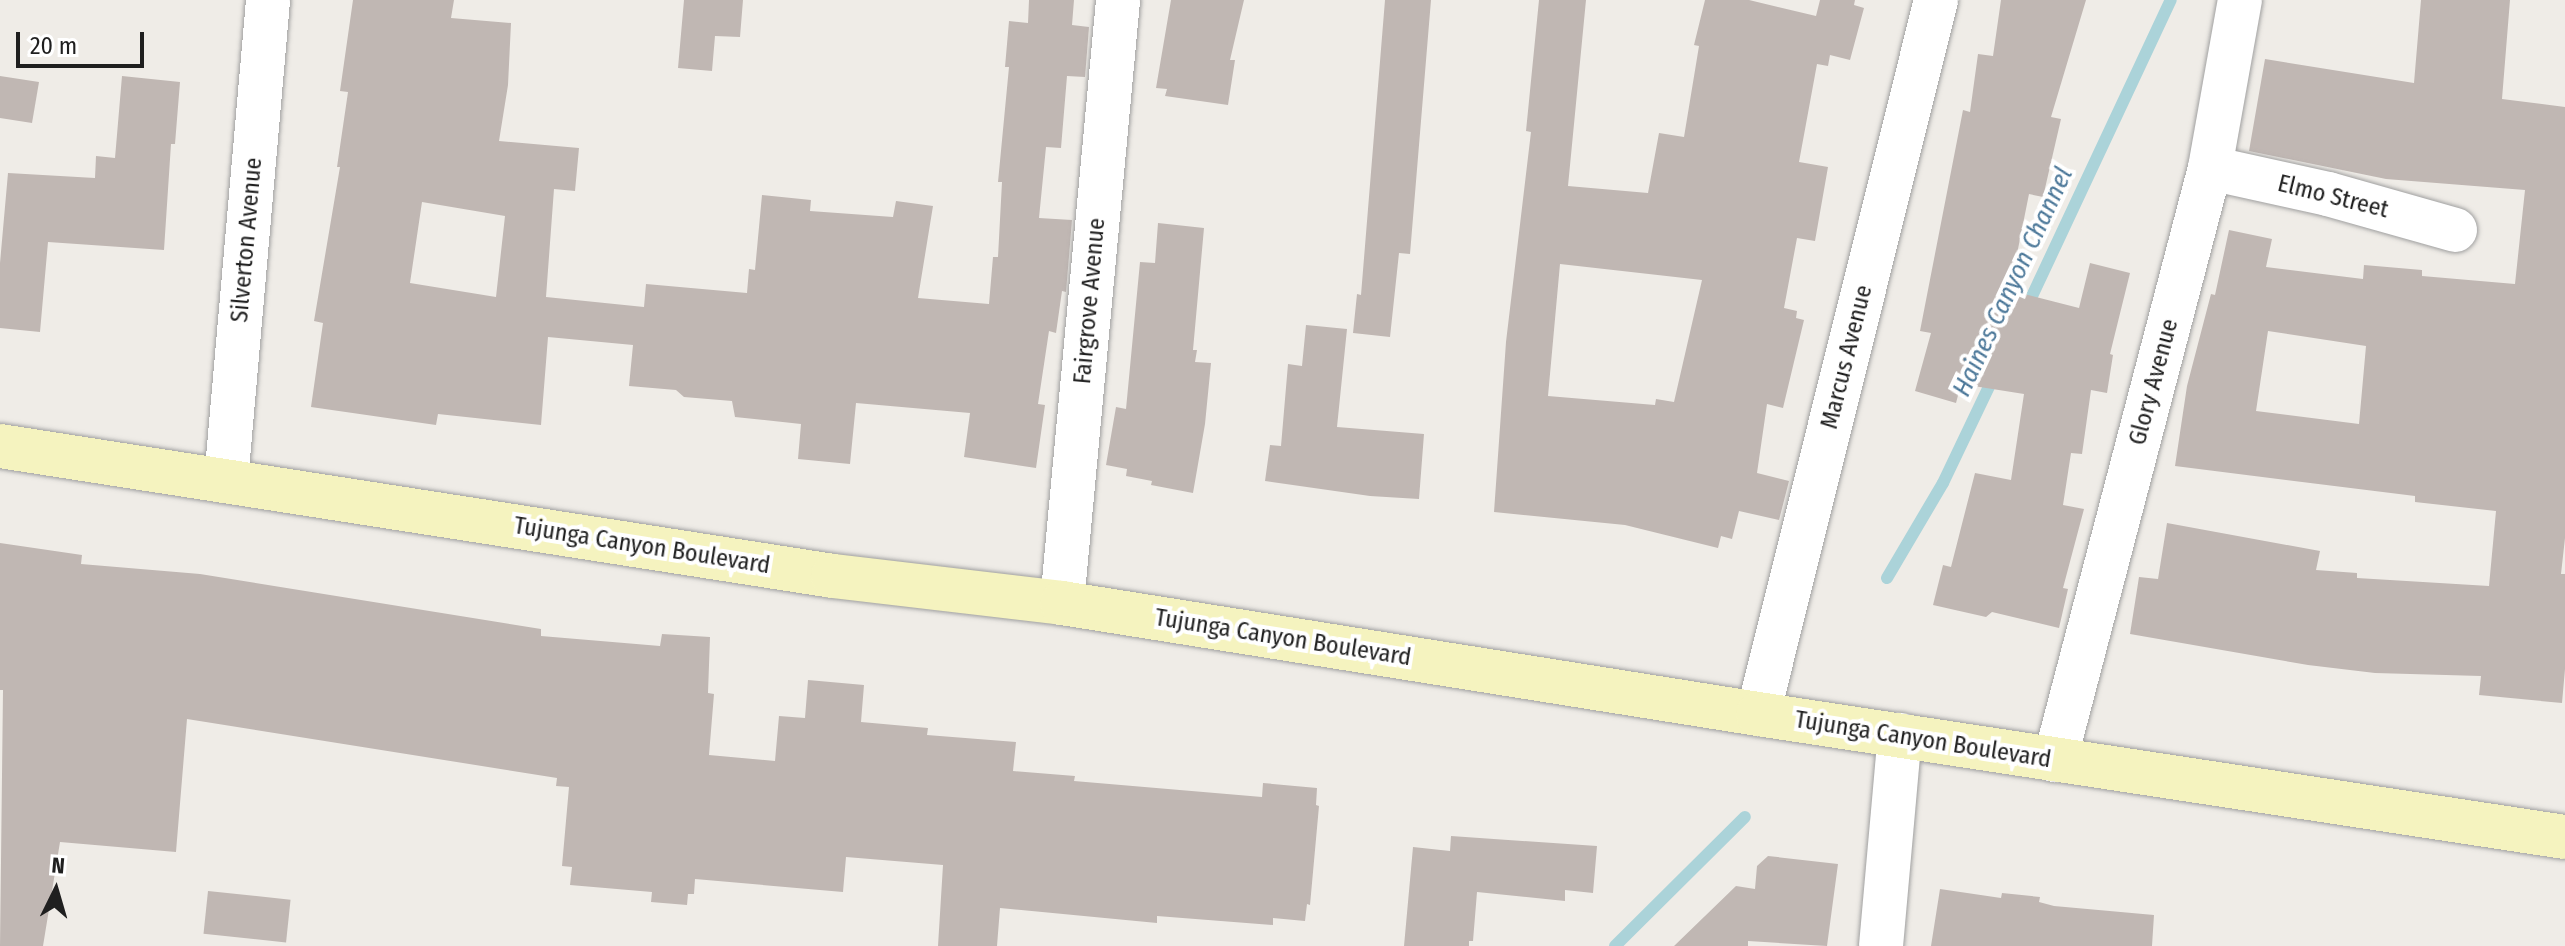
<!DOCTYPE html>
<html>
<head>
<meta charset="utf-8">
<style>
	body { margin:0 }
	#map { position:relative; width:2565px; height:946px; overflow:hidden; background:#efece7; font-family:"Fira Sans Condensed",sans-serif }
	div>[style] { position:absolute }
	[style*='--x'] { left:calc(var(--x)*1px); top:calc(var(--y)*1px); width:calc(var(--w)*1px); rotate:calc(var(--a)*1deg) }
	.stream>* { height:12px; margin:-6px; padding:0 6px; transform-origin:6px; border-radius:6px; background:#abd3d9 }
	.building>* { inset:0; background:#c0b7b3; transform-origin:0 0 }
	.roads { filter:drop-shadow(0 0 2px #a0a0a0) drop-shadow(0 0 2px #a0a0a0) }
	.minor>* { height:44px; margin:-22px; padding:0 22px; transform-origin:22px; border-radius:22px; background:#fff }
	.secondary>* { height:44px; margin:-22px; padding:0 22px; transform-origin:22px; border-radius:22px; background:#f5f3bf }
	span { translate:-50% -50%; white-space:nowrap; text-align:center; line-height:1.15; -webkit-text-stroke:8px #fff; paint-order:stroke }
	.street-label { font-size:24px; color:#1f1f1f }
	.water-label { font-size:26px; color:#4c7899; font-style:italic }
	.north { position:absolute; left:16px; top:850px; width:80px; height:80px; -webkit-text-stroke:6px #fff; paint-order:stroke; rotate:5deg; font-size:22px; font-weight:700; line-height:32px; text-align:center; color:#1f1f1f }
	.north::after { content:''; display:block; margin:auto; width:28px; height:36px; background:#1f1f1f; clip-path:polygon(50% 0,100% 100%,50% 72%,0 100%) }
	.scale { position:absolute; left:16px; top:32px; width:128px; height:36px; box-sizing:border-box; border:4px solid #1f1f1f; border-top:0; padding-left:10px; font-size:24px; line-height:28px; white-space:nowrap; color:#1f1f1f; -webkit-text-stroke:6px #fff; paint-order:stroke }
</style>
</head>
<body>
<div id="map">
	<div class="stream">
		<div style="--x:2026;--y:309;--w:341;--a:-64.9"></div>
		<div style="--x:1887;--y:578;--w:110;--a:-59.5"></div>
		<div style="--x:1943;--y:483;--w:119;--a:-64.5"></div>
		<div style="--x:1615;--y:946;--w:183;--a:-44.8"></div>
	</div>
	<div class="building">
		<div style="clip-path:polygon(evenodd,353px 0,454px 0,451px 18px,511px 23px,508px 85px,499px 141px,579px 148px,575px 191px,554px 189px,546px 297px,644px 307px,646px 284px,747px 293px,749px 269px,755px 270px,762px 195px,811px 200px,810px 211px,893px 217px,896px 201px,933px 206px,918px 298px,989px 304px,993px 257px,998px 257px,1002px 182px,998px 182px,1009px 67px,1005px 67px,1009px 21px,1028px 23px,1029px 0,1074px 0,1072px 25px,1089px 27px,1085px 77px,1067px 76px,1061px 148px,1046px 147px,1039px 218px,1072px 220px,1066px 292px,1062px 291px,1056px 333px,1049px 331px,1038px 404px,1045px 405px,1036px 468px,964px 457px,970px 413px,856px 403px,850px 464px,798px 459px,801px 424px,735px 417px,732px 401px,684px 397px,676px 390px,629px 386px,633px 345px,548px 337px,541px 425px,438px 414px,436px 425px,311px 407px,323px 323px,314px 321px,340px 167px,337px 167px,348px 92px,340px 91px,353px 0,422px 202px,505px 216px,496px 297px,410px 283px,422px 202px)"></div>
		<div style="clip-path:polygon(684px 0,743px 0,740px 37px,715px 36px,712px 71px,678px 68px)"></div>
		<div style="clip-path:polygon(1171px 0,1244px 0,1230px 60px,1235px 60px,1228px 105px,1165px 96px,1167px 89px,1156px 88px)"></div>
		<div style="clip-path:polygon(1385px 0,1431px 0,1410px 254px,1399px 253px,1390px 337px,1353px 333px,1357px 294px,1361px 295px)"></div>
		<div style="clip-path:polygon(evenodd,1539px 0,1586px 0,1568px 186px,1648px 193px,1659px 133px,1684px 137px,1699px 46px,1694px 45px,1705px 0,1749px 0,1816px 16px,1820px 0,1855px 0,1854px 5px,1864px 8px,1850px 60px,1830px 55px,1828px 66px,1817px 64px,1799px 162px,1828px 167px,1815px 241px,1797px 238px,1784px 308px,1797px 311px,1796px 318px,1804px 320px,1783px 408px,1767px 404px,1757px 473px,1789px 481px,1779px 520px,1739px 511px,1732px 539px,1721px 536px,1718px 548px,1625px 525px,1494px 512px,1506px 342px,1531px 132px,1526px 131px,1539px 0,1560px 264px,1702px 280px,1674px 402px,1656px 399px,1655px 405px,1548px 396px,1560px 264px)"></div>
		<div style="clip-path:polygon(2001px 0,2086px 0,2051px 117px,2061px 119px,2043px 197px,2029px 194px,2016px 259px,2005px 289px,2079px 308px,2090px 263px,2130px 273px,2110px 354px,2113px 355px,2107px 393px,2091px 390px,2082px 454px,2071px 453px,2063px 505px,2084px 509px,2063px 588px,2068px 589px,2059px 628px,1992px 612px,1986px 617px,1933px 605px,1943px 565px,1951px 567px,1975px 473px,2011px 480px,2024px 394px,1961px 384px,1956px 403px,1915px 391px,1931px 333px,1920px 331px,1963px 110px,1970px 112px,1978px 54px,1993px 56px)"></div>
		<div style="clip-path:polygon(evenodd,2421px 0,2510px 0,2502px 99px,2565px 107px,2565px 538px,2561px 574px,2565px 574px,2565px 669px,2562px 703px,2479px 695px,2481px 676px,2375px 673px,2308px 665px,2130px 634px,2139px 577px,2158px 579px,2167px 523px,2320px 551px,2316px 570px,2357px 573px,2357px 578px,2489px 586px,2496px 511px,2415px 502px,2415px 496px,2175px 466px,2187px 386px,2211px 294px,2215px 295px,2229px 230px,2272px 239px,2266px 267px,2363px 279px,2364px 265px,2422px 270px,2422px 276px,2515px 284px,2525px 190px,2386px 179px,2249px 151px,2265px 59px,2414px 83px,2421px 0,2268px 331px,2366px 346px,2359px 424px,2256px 411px,2268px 331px)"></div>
		<div style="clip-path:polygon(0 76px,39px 82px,32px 123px,0 118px)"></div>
		<div style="clip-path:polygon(122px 76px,180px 82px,175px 144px,171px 144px,164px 250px,48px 242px,40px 332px,0 328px,0 263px,8px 173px,95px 178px,96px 156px,115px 158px)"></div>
		<div style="clip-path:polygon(1158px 223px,1204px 228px,1193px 350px,1197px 350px,1195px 362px,1211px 363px,1205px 424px,1193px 493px,1151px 485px,1152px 481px,1126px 476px,1127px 469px,1106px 465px,1116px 407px,1126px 409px,1140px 262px,1155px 263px)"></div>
		<div style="clip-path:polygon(1306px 325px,1347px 329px,1337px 427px,1424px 434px,1419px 499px,1370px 496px,1265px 481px,1270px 445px,1281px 446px,1288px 364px,1302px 366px)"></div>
		<div style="clip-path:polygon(0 543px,82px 555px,81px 564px,200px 574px,541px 629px,541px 636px,660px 646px,662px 634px,710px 637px,708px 693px,714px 694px,709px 755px,775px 761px,779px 716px,805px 718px,808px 680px,864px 685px,861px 722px,928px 728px,927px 735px,1016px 742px,1013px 771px,1075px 776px,1074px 781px,1262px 797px,1263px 783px,1317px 788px,1316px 805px,1319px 806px,1310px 905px,1307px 904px,1305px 921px,1273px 918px,1273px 925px,1157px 916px,1157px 923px,1000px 908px,997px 946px,938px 946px,943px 865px,846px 857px,843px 892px,695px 879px,694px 894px,688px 894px,687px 905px,651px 902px,652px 892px,570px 885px,572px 867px,562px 866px,569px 787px,556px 786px,557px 778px,187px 719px,176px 852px,60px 842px,43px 946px,0 946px,3px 690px,0 690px)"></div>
		<div style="clip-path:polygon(1451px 836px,1597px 846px,1593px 893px,1565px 890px,1565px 901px,1477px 892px,1473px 941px,1469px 941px,1469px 946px,1404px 946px,1413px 847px,1450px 851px)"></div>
		<div style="clip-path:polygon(1768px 856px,1838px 864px,1827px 946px,1748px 941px,1748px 946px,1674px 946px,1736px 886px,1755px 889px,1757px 866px)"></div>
		<div style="clip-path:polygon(1940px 889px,2001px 898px,2002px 893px,2040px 897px,2039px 902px,2054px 906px,2154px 915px,2152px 946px,1931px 946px)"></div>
		<div style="left:208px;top:891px;width:83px;height:43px;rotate:6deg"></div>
	</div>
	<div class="roads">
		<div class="minor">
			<div style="--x:2210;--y:168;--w:121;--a:12.4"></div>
			<div style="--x:2328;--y:194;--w:132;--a:15.8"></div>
			<div style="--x:226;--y:481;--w:483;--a:-85"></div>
			<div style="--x:1062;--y:603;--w:606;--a:-84.69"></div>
			<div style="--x:1758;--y:714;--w:736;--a:-76"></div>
			<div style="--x:2055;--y:760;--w:612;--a:-75.33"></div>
			<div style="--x:2210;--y:168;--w:171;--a:-79.9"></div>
			<div style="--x:1881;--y:946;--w:212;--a:-84.9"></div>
		</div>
		<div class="secondary">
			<div style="--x:0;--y:446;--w:843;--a:8.87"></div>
			<div style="--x:833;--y:576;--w:231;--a:6.7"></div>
			<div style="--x:1062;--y:603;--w:705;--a:9.06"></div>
			<div style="--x:1758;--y:714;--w:816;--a:8.67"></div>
		</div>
	</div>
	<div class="street-label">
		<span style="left:2333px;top:197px;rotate:14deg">Elmo Street</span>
		<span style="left:247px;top:240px;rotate:-85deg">Silverton Avenue</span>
		<span style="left:1090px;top:301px;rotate:-85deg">Fairgrove Avenue</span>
		<span style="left:1847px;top:357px;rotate:-76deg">Marcus Avenue</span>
		<span style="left:2154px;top:382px;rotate:-75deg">Glory Avenue</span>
		<span style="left:642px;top:546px;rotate:9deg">Tujunga Canyon Boulevard</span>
		<span style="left:1283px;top:638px;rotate:9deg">Tujunga Canyon Boulevard</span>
		<span style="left:1923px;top:740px;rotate:9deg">Tujunga Canyon Boulevard</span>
	</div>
	<div class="water-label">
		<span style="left:2013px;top:282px;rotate:-65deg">Haines Canyon Channel</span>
	</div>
	<div class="north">N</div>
	<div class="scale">20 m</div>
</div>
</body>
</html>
